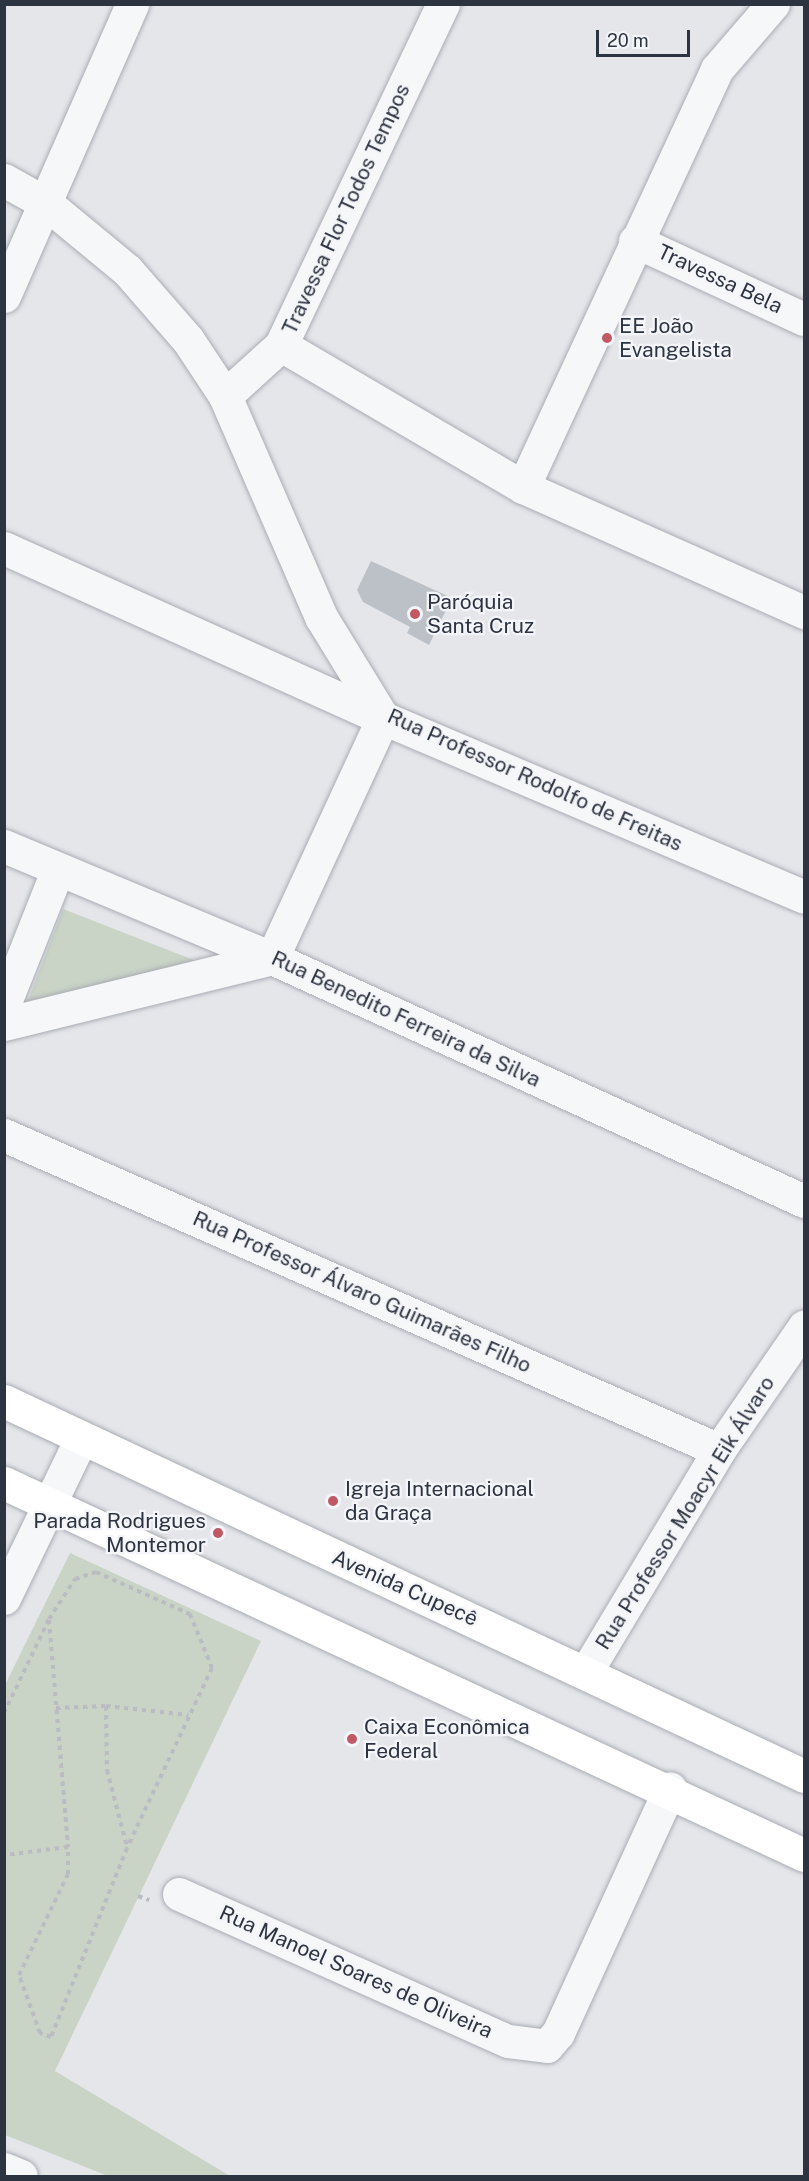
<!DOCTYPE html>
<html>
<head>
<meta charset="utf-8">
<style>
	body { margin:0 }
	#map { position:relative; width:809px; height:2181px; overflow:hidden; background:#e4e6ea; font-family:"Public Sans",sans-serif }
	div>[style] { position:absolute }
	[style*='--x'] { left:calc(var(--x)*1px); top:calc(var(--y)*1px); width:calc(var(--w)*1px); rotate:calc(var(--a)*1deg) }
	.green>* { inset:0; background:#c9d3c6 }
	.building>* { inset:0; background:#bcc0c7 }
	.path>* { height:4px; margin-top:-2px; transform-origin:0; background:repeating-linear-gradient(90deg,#babcc2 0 4.5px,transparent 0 9px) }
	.roads { filter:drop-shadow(0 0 2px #a9adb4) drop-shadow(0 0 2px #a9adb4) }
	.minor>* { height:33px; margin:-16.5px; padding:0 16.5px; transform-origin:16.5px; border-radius:16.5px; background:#f6f7f9 }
	.major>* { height:33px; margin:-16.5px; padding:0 16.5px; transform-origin:16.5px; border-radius:16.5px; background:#fff }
	.dots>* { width:16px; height:16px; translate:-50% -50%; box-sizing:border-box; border:3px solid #f4f5f8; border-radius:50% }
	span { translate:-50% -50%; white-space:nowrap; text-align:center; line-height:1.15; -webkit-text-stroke:4.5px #f4f5f8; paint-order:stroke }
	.street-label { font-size:21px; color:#2d3441 }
	.poi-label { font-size:21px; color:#2d3441 }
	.left { translate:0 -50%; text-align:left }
	.right { translate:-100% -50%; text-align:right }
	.frame { position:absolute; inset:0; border:6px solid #2d3441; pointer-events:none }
	.scale { position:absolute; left:596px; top:30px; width:94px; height:27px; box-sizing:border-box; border:3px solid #2d3441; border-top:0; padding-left:8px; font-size:18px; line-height:21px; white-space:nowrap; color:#2d3441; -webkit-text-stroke:4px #f4f5f8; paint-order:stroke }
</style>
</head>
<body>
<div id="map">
	<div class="green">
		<div style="clip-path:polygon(63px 909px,204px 964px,27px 1003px)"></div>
		<div style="clip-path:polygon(70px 1553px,261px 1641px,55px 2071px,230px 2176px,108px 2176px,5px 2135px,5px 1685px)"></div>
	</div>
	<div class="building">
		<div style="clip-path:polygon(371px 561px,452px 598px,429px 645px,407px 633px,410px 627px,363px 602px,357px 590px)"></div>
	</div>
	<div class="path">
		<div style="--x:49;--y:1620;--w:228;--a:85.2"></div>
		<div style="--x:106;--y:1706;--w:83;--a:6.2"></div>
		<div style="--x:56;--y:1708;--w:50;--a:-2.3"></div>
		<div style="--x:106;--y:1706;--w:64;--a:89.1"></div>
		<div style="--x:107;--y:1770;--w:80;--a:75.4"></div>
		<div style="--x:4;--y:1713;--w:104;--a:-64.4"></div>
		<div style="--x:49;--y:1619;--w:48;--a:-57"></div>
		<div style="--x:75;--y:1579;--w:22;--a:-18"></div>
		<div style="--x:96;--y:1572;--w:103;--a:24.1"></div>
		<div style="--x:190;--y:1614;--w:58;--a:67.8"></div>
		<div style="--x:212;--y:1668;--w:199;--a:115.3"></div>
		<div style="--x:127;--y:1848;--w:204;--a:111.9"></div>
		<div style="--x:51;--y:2037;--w:12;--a:-160"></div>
		<div style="--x:40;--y:2033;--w:62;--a:-109.9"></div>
		<div style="--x:19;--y:1975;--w:112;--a:-64.1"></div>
		<div style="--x:68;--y:1874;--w:27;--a:-90"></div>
		<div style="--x:68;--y:1847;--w:64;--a:172.9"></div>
		<div style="--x:138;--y:1896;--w:12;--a:20"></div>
	</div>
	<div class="roads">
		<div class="minor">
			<div style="--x:4;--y:180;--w:49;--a:29.2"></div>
			<div style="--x:47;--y:204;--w:104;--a:39.5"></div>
			<div style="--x:127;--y:270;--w:93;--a:48.9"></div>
			<div style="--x:188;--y:340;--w:67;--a:56.5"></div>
			<div style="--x:225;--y:396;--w:241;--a:66.5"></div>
			<div style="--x:321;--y:617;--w:119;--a:58.5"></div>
			<div style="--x:635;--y:241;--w:186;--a:24.8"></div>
			<div style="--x:4;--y:296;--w:319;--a:-66.3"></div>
			<div style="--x:281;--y:345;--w:281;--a:30.4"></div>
			<div style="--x:523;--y:487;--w:308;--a:24"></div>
			<div style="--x:225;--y:396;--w:76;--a:-42.3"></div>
			<div style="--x:281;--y:345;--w:378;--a:-64.6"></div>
			<div style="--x:523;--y:487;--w:461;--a:-65.1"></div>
			<div style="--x:717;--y:69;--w:86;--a:-49.3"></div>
			<div style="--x:4;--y:548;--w:415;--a:24.2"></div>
			<div style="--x:383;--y:718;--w:457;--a:23"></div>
			<div style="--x:4;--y:846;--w:290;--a:22.7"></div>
			<div style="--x:272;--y:958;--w:585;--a:24.55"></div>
			<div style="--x:4;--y:1005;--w:144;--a:-68.4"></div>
			<div style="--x:4;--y:1024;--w:276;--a:-13.8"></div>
			<div style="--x:272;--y:958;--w:264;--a:-65.2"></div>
			<div style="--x:4;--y:1135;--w:781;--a:23.78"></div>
			<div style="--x:4;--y:1598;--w:177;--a:-64.2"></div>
			<div style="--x:587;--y:1670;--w:257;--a:-59"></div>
			<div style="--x:719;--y:1450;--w:150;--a:-55.4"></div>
			<div style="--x:179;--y:1894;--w:360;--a:24.1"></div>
			<div style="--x:508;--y:2041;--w:39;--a:7"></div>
			<div style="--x:547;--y:2046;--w:17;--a:-50"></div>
			<div style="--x:558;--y:2033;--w:269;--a:-65.4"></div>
			<div style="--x:4;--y:2169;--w:18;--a:22"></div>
		</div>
		<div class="major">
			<div style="--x:4;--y:1401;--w:884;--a:25.11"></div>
			<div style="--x:4;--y:1483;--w:882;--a:24.94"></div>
		</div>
	</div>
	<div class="dots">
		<div style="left:607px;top:338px;background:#c15866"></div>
		<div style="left:415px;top:614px;background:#c15866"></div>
		<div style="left:333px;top:1501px;background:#c15866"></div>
		<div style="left:218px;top:1533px;background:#c15866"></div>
		<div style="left:352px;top:1739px;background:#c15866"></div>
	</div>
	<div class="street-label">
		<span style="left:346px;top:209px;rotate:-65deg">Travessa Flor Todos Tempos</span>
		<span style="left:720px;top:279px;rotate:25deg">Travessa Bela</span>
		<span style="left:535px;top:780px;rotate:24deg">Rua Professor Rodolfo de Freitas</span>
		<span style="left:406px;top:1019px;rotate:25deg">Rua Benedito Ferreira da Silva</span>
		<span style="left:362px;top:1292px;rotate:24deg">Rua Professor Álvaro Guimarães Filho</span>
		<span style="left:685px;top:1513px;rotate:-58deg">Rua Professor Moacyr Eik Álvaro</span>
		<span style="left:405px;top:1588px;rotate:24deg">Avenida Cupecê</span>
		<span style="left:356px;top:1972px;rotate:24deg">Rua Manoel Soares de Oliveira</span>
	</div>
	<div class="poi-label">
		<span class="left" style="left:619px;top:338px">EE João<br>Evangelista</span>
		<span class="left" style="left:427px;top:614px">Paróquia<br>Santa Cruz</span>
		<span class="left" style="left:345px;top:1501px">Igreja Internacional<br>da Graça</span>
		<span class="right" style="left:206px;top:1533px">Parada Rodrigues<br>Montemor</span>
		<span class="left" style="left:364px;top:1739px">Caixa Econômica<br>Federal</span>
	</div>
	<div class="frame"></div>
	<div class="scale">20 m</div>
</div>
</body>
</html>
